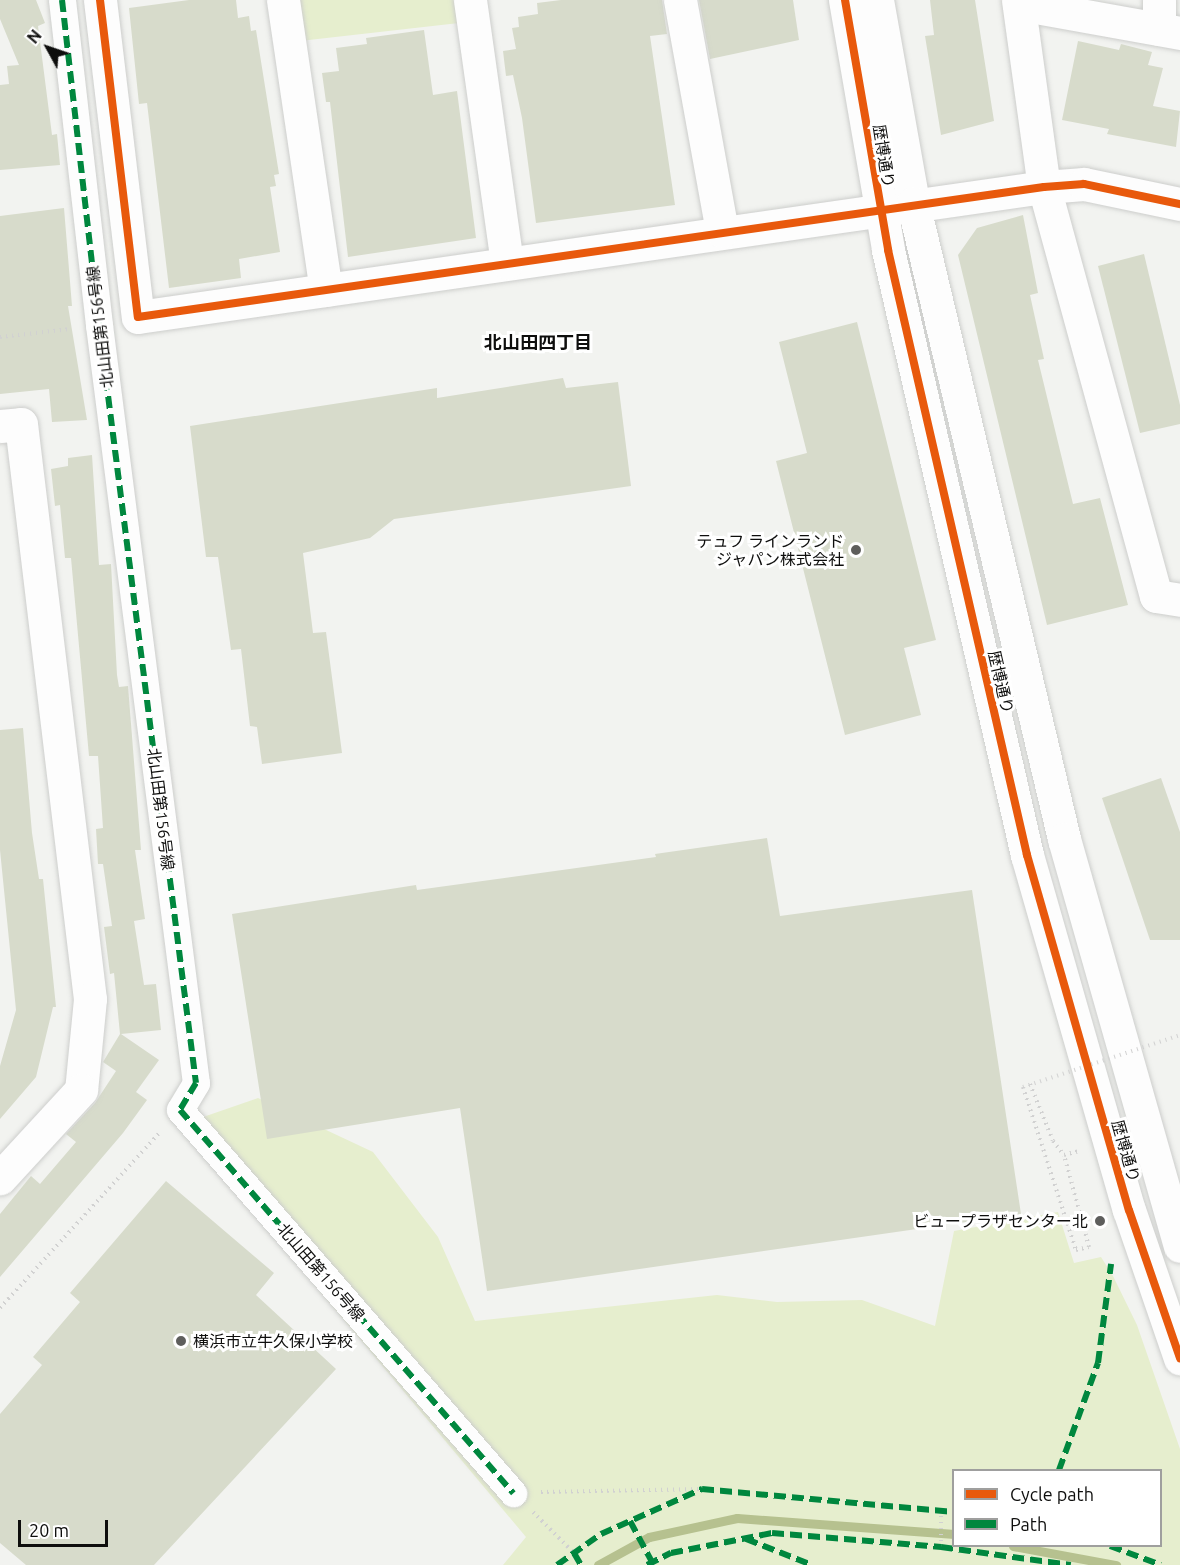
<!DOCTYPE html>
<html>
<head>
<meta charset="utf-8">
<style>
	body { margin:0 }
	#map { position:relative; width:1180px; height:1565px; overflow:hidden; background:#f2f3f0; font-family:Ubuntu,"Noto Sans JP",sans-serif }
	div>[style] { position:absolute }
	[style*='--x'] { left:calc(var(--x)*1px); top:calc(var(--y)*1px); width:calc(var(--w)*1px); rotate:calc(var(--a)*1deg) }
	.green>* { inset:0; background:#e6eece }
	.stream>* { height:9px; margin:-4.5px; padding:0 4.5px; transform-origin:4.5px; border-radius:4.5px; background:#b6c18f }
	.building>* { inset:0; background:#d7dbcb }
	.path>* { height:4px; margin-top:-2px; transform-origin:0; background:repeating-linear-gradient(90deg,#d1d1d1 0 1.5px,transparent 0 6px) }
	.roads { filter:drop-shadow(0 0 2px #cdcecc) drop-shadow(0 0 2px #cdcecc) }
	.pedestrian>* { height:27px; margin:-13.5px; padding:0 13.5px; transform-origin:13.5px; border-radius:13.5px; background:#fdfdfd }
	.minor>* { height:33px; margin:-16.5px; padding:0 16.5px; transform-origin:16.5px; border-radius:16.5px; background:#fdfdfd }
	.tertiary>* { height:33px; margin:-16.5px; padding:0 16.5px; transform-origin:16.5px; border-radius:16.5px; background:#fdfdfd }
	.path-bridge>* { height:4px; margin-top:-2px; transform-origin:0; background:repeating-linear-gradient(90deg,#d1d1d1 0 1.5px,transparent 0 6px) }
	.quiet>* { height:6px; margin-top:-3px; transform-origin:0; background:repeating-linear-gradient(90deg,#00873e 0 12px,transparent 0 18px) }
	.cycleway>* { height:8px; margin:-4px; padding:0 4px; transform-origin:4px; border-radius:4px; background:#e8590c }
	.dots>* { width:16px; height:16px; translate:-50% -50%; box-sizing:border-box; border:3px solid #fff; border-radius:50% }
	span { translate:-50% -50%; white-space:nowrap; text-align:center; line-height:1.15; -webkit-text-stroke:6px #fff; paint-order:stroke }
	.street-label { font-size:16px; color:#0e0e0d }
	.poi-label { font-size:16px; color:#0e0e0d }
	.right { translate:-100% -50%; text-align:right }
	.left { translate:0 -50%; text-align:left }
	.neighbourhood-label { font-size:18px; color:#0e0e0d; font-weight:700 }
	.legend { position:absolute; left:952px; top:1469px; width:210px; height:78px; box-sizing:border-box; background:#fff; border:2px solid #9f9f9e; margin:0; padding:8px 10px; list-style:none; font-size:18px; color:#0e0e0d }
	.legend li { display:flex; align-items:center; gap:12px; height:30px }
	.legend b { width:30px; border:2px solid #9f9f9e }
	.north { position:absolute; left:18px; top:18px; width:60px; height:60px; -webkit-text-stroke:4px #fff; paint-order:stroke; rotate:310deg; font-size:16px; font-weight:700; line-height:24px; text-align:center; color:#0e0e0d }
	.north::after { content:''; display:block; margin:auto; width:21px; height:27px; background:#0e0e0d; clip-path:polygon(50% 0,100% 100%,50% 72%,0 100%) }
	.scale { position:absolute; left:18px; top:1520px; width:90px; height:27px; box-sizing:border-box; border:3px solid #0e0e0d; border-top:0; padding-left:8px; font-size:18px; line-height:21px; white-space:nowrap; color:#0e0e0d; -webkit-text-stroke:4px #fff; paint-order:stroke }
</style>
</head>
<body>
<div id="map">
	<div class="green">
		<div style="clip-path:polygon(293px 0,456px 0,459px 23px,300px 41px)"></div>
		<div style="clip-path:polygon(evenodd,258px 1098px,373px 1152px,438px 1237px,475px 1321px,717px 1295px,777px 1302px,862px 1300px,935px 1326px,954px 1231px,1058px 1212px,1074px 1263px,1101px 1257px,1113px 1276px,1137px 1325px,1180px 1449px,1180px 1565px,503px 1565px,526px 1537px,180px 1125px,258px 1098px,954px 1470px,1160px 1470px,1160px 1546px,954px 1546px,954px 1470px)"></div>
	</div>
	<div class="stream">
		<div style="--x:1013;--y:1546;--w:105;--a:10.5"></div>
		<div style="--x:598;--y:1565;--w:58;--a:-28.8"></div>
		<div style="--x:649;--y:1537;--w:90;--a:-12.2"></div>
		<div style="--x:737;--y:1518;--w:218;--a:4.2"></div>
	</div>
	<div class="building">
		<div style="clip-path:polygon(0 0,36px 0,45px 23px,38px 26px,52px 135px,57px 134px,60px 165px,0 170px,0 85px,9px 84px,7px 66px,19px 65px,0 19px)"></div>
		<div style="clip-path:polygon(189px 0,236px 0,238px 18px,249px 16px,251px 31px,256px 30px,279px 174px,274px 175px,276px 186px,270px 187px,280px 252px,239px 259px,241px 278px,169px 288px,147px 103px,139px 104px,129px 8px)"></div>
		<div style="clip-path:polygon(561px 0,662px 0,667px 34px,650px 36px,675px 205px,536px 223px,522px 118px,513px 75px,506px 76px,503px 51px,516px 49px,512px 28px,519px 27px,518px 17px,538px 14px,537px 3px)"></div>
		<div style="clip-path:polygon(699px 0,793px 0,799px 40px,710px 59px)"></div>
		<div style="clip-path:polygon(930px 0,975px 0,994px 121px,941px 135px,925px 36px,934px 35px)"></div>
		<div style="clip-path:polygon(424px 30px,433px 95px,457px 91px,476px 238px,348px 257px,330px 102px,326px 102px,322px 73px,339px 71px,336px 48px,367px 44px,366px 38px)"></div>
		<div style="clip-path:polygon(1078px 41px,1119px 50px,1121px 44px,1152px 52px,1148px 65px,1163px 68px,1153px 106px,1180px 111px,1176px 147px,1107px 134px,1109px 129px,1062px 120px)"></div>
		<div style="clip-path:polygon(64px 208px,72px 306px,68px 306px,87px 420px,52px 422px,49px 389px,0 394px,0 216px)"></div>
		<div style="clip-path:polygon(1023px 215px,1038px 293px,1030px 295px,1044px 359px,1038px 360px,1073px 504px,1100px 498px,1128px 605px,1047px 625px,958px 255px,977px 228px)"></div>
		<div style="clip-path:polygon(1144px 254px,1180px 405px,1180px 424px,1140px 433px,1098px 266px)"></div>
		<div style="clip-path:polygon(857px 322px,936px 640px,904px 648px,921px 715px,845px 735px,776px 461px,807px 453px,779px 342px)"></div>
		<div style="clip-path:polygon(563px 378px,566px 388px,618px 382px,631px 486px,394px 519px,370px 538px,303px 553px,313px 633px,326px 632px,342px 753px,262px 764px,257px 727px,250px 726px,241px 649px,231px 650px,218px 557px,206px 557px,190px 426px,437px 388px,437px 398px)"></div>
		<div style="clip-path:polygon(92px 455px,99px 565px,111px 564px,117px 675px,119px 687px,128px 686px,141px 850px,135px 850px,145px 919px,134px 921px,144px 985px,156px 984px,161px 1030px,121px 1034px,159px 1060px,136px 1092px,147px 1100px,123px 1133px,0 1277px,0 1214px,31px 1176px,40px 1184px,76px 1142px,66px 1134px,95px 1103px,116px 1071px,103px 1062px,120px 1034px,114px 973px,110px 974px,104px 927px,112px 926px,103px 864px,98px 864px,96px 829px,103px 828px,98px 756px,89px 756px,71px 558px,65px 558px,60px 505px,55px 506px,51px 469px,68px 466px,68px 458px)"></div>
		<div style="clip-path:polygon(23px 728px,32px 833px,39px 879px,43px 879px,56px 1007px,53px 1007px,36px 1077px,0 1119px,0 1066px,16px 1010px,0 850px,0 730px)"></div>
		<div style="clip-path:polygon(1161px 778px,1180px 832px,1180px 940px,1150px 940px,1102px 798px)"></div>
		<div style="clip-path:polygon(767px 838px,780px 916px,972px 890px,1021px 1214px,487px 1291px,460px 1108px,267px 1139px,232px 914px,416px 885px,417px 890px,656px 857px,655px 854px)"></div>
		<div style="clip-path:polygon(166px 1181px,274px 1273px,256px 1295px,336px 1369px,154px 1565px,26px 1565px,0 1543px,0 1414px,42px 1365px,33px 1357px,80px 1302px,70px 1293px)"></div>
	</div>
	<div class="path">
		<div style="--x:0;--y:337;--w:71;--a:-6.4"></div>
		<div style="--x:1030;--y:1084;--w:61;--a:68"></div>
		<div style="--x:1053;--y:1141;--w:18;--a:52"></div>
		<div style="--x:1023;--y:1087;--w:171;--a:72"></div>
		<div style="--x:1076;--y:1250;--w:13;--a:-13"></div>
		<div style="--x:1089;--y:1247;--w:95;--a:-105.2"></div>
		<div style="--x:1064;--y:1155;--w:16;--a:-15"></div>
		<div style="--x:0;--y:1308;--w:239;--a:-47.7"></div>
		<div style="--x:541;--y:1492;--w:161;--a:-1.1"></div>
		<div style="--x:533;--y:1512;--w:58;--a:45"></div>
		<div style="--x:941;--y:1547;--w:36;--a:-90"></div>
	</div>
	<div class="roads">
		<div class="pedestrian">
			<div style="--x:62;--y:0;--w:327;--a:83.5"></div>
			<div style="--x:99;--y:325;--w:764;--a:82.71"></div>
			<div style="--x:196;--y:1083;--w:31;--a:121"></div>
			<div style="--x:180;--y:1110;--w:508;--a:48.99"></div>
		</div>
		<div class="minor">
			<div style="--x:100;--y:0;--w:319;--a:83.2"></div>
			<div style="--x:138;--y:317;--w:915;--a:-8.17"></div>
			<div style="--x:1044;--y:187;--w:40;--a:-4.3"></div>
			<div style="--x:1084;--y:184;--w:98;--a:11.8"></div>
			<div style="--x:283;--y:0;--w:293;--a:81.6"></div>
			<div style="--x:470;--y:0;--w:265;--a:82"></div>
			<div style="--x:680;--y:0;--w:235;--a:79.7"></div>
			<div style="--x:1018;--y:0;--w:189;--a:82.1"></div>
			<div style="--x:1044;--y:187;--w:424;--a:74.7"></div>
			<div style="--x:1156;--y:596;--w:24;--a:9"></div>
			<div style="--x:1159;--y:0;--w:29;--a:90"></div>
			<div style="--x:1019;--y:4;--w:164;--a:10.2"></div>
			<div style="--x:0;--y:426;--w:21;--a:-5"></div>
			<div style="--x:21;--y:424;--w:579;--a:83.16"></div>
			<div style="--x:90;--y:999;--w:91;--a:95.6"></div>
			<div style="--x:81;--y:1090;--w:120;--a:132.6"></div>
		</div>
		<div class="tertiary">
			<div style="--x:845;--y:0;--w:254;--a:80.2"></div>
			<div style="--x:888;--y:250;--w:621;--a:77.06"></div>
			<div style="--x:1027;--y:855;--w:369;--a:74"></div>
			<div style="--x:1129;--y:1210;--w:157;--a:71"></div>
			<div style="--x:877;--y:0;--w:206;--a:79.9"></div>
			<div style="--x:913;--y:203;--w:654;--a:76.64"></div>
			<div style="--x:1064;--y:839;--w:423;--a:74.1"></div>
		</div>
	</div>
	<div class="path-bridge">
		<div style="--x:1023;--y:1087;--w:165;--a:-18.3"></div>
	</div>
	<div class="quiet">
		<div style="--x:62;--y:0;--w:327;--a:83.5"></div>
		<div style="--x:99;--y:325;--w:764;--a:82.71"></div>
		<div style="--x:196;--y:1083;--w:31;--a:121"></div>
		<div style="--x:180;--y:1110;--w:508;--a:48.99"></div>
		<div style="--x:1059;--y:1470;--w:114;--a:-70"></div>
		<div style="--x:1098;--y:1363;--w:100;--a:-82.5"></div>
		<div style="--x:630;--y:1521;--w:47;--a:61.8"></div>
		<div style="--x:746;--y:1539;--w:71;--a:21.5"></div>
		<div style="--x:1110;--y:1546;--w:54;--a:20.4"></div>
		<div style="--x:574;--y:1553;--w:14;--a:60"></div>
		<div style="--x:557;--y:1565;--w:54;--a:-35.2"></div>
		<div style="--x:601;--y:1534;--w:111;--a:-24"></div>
		<div style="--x:702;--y:1489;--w:253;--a:5.2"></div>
		<div style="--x:647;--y:1565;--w:27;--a:-27"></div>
		<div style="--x:671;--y:1553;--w:103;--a:-11.2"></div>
		<div style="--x:772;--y:1533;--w:170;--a:4.7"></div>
		<div style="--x:941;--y:1547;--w:131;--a:7.9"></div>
	</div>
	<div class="cycleway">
		<div style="--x:100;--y:0;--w:319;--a:83.2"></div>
		<div style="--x:138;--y:317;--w:915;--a:-8.17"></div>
		<div style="--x:1044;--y:187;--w:40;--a:-4.3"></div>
		<div style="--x:1084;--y:184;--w:98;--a:11.8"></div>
		<div style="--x:845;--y:0;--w:254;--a:80.2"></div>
		<div style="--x:888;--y:250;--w:621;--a:77.06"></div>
		<div style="--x:1027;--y:855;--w:369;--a:74"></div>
		<div style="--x:1129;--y:1210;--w:157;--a:71"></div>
	</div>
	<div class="dots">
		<div style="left:856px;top:550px;background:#5e5e5c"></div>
		<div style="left:1100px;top:1221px;background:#5e5e5c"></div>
		<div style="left:181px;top:1341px;background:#5e5e5c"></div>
	</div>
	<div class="street-label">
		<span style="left:884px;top:156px;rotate:81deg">歴博通り</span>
		<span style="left:100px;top:327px;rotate:-97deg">北山田第156号線</span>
		<span style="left:1001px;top:682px;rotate:77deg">歴博通り</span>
		<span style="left:161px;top:809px;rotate:83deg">北山田第156号線</span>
		<span style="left:1126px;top:1151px;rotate:74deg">歴博通り</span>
		<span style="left:321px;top:1272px;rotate:49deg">北山田第156号線</span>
	</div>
	<div class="poi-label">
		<span class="right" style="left:844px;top:550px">テュフ ラインランド<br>ジャパン株式会社</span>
		<span class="right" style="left:1088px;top:1221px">ビュープラザセンター北</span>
		<span class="left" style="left:193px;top:1341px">横浜市立牛久保小学校</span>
	</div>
	<div class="neighbourhood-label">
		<span style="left:538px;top:342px">北山田四丁目</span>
	</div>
	<ul class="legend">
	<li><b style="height:8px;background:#e8590c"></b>Cycle path</li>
	<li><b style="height:8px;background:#00873e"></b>Path</li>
	</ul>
	<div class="north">N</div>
	<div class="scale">20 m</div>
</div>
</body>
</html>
